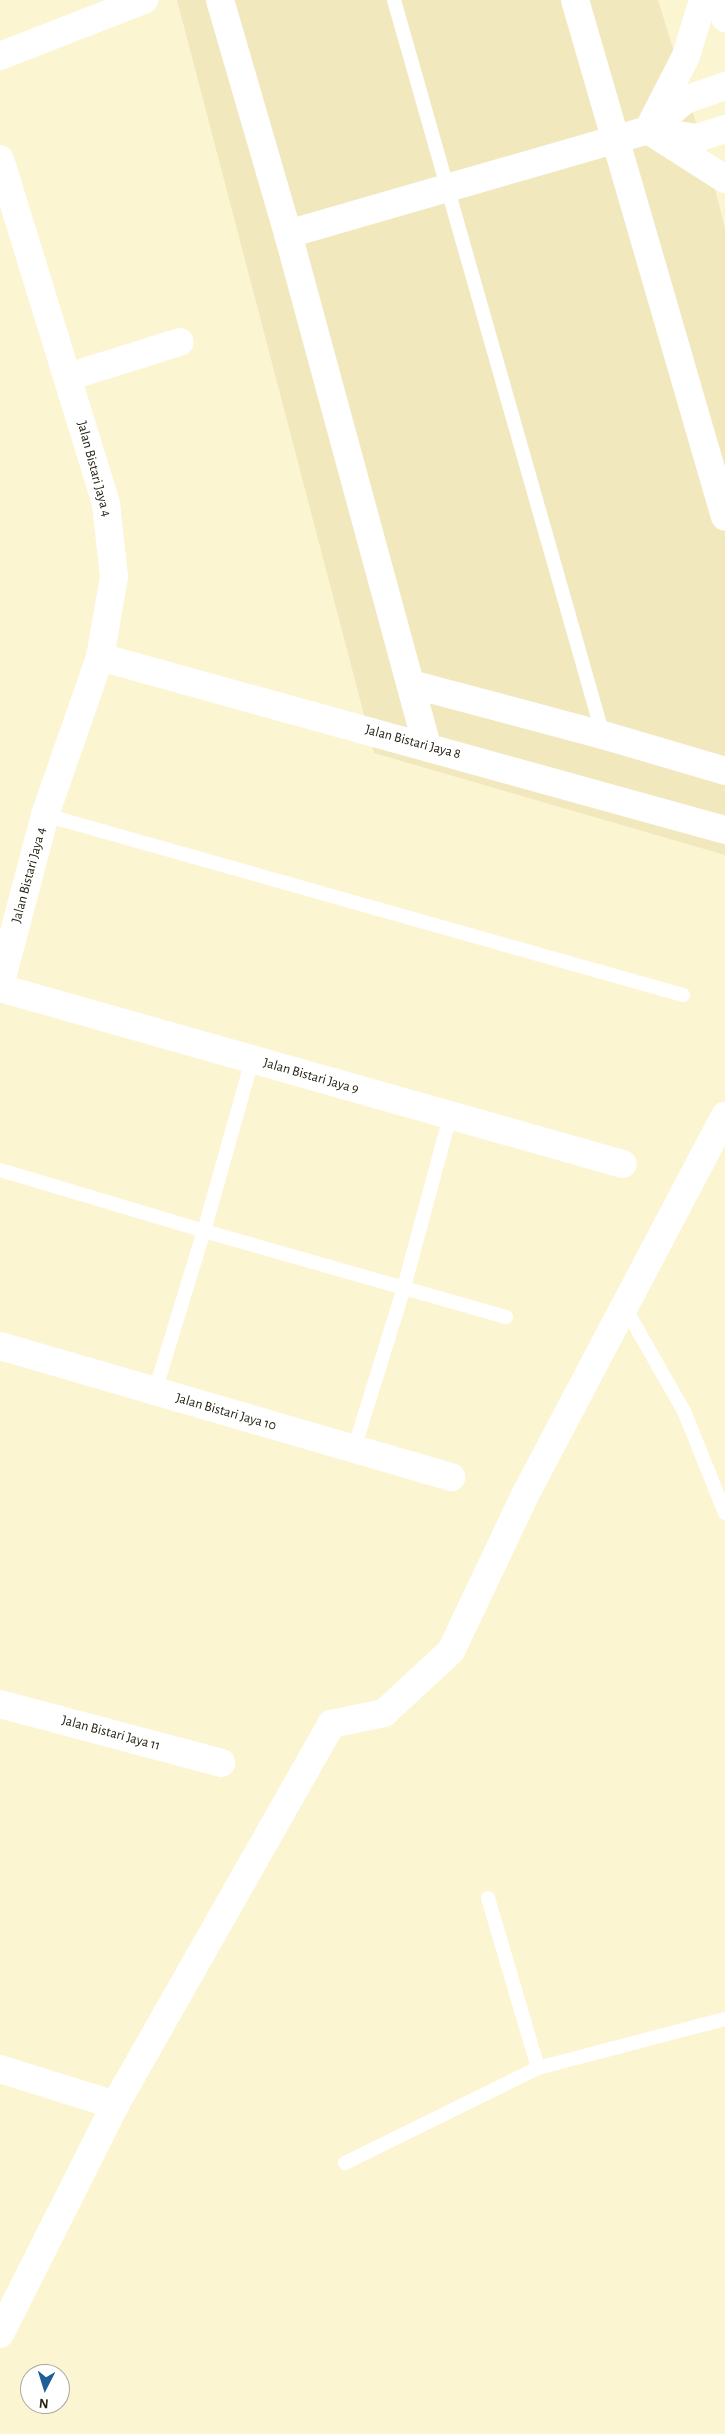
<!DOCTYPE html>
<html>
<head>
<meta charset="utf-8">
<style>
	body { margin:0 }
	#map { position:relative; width:725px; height:2434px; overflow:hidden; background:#fcf5d2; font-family:"Alegreya Sans",sans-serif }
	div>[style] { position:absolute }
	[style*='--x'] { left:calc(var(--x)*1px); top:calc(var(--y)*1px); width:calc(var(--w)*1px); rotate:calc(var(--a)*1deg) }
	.built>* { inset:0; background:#f1e8be }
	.service>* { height:14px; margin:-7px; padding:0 7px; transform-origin:7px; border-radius:7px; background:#fff }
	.minor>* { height:28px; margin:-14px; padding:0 14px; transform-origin:14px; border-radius:14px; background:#fff }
	.primary>* { height:28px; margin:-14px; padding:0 14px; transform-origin:14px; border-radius:14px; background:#fff }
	span { translate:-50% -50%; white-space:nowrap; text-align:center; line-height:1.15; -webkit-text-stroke:5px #fff; paint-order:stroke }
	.street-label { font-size:14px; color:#272417 }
	.north { position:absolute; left:20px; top:2364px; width:50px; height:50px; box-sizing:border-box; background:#fff; border:1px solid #a9a7a2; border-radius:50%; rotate:185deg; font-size:14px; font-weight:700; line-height:20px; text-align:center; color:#272417 }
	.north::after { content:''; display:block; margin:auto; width:18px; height:22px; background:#1e6096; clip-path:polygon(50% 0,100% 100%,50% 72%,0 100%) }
</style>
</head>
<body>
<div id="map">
	<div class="built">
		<div style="clip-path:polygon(177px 0,658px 0,707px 158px,725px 228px,725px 855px,374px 753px)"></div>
	</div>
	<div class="service">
		<div style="--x:394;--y:0;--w:764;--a:74.13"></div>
		<div style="--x:45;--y:815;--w:663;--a:15.76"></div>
		<div style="--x:0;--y:1170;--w:213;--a:16.6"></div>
		<div style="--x:204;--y:1231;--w:314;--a:15.9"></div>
		<div style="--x:624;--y:1306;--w:121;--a:60.3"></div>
		<div style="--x:684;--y:1411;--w:110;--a:68.1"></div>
		<div style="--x:155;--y:1391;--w:167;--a:-73"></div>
		<div style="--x:204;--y:1231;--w:178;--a:-74.3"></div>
		<div style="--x:354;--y:1449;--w:170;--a:-72.8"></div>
		<div style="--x:404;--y:1287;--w:177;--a:-74.9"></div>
		<div style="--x:488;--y:1898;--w:177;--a:73.6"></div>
		<div style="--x:345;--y:2163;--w:215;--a:-26.2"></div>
		<div style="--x:538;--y:2068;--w:193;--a:-14.7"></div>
	</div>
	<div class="minor">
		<div style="--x:220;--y:0;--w:244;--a:73.8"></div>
		<div style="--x:288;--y:234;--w:531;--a:74.81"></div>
		<div style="--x:575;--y:0;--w:538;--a:73.82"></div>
		<div style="--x:0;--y:56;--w:155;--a:-21.3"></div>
		<div style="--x:648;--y:130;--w:50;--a:9.3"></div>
		<div style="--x:697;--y:138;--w:29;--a:-18"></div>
		<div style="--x:0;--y:159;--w:361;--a:72.9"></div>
		<div style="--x:106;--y:504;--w:73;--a:83.7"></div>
		<div style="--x:114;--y:577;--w:81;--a:99.9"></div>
		<div style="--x:100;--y:657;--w:167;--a:109.2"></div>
		<div style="--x:45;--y:815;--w:176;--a:104.8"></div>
		<div style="--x:288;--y:234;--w:375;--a:-16.1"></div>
		<div style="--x:648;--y:130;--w:48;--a:-39"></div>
		<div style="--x:685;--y:100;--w:42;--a:-19.3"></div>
		<div style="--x:68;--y:377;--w:117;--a:-17.4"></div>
		<div style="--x:100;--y:657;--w:649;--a:15.47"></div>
		<div style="--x:411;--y:684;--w:199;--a:14.9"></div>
		<div style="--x:603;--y:735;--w:127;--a:16.4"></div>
		<div style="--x:0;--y:988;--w:647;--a:15.78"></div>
		<div style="--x:0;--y:1346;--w:470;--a:16.2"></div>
		<div style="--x:0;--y:1704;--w:229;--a:14.9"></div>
		<div style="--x:0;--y:2069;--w:121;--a:17.4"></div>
		<div style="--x:0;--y:2334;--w:256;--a:-63.3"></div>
		<div style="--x:115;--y:2105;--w:438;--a:-60.4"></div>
		<div style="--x:331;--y:1724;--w:54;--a:-11.7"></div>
		<div style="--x:384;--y:1713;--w:91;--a:-42.8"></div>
		<div style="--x:451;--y:1651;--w:173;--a:-64.6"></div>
		<div style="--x:525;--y:1495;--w:429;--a:-62.2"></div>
	</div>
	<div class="primary">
		<div style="--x:703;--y:0;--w:59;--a:106.9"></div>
		<div style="--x:686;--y:56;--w:83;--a:117.2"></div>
		<div style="--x:648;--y:130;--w:91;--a:32.5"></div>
		<div style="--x:720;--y:0;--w:19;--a:74"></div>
	</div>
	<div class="street-label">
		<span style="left:94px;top:469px;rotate:75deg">Jalan Bistari Jaya 4</span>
		<span style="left:413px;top:742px;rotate:15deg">Jalan Bistari Jaya 8</span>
		<span style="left:29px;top:875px;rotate:-75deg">Jalan Bistari Jaya 4</span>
		<span style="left:311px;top:1076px;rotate:16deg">Jalan Bistari Jaya 9</span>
		<span style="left:226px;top:1412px;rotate:16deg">Jalan Bistari Jaya 10</span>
		<span style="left:111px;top:1733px;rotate:15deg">Jalan Bistari Jaya 11</span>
	</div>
	<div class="north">N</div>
</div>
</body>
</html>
